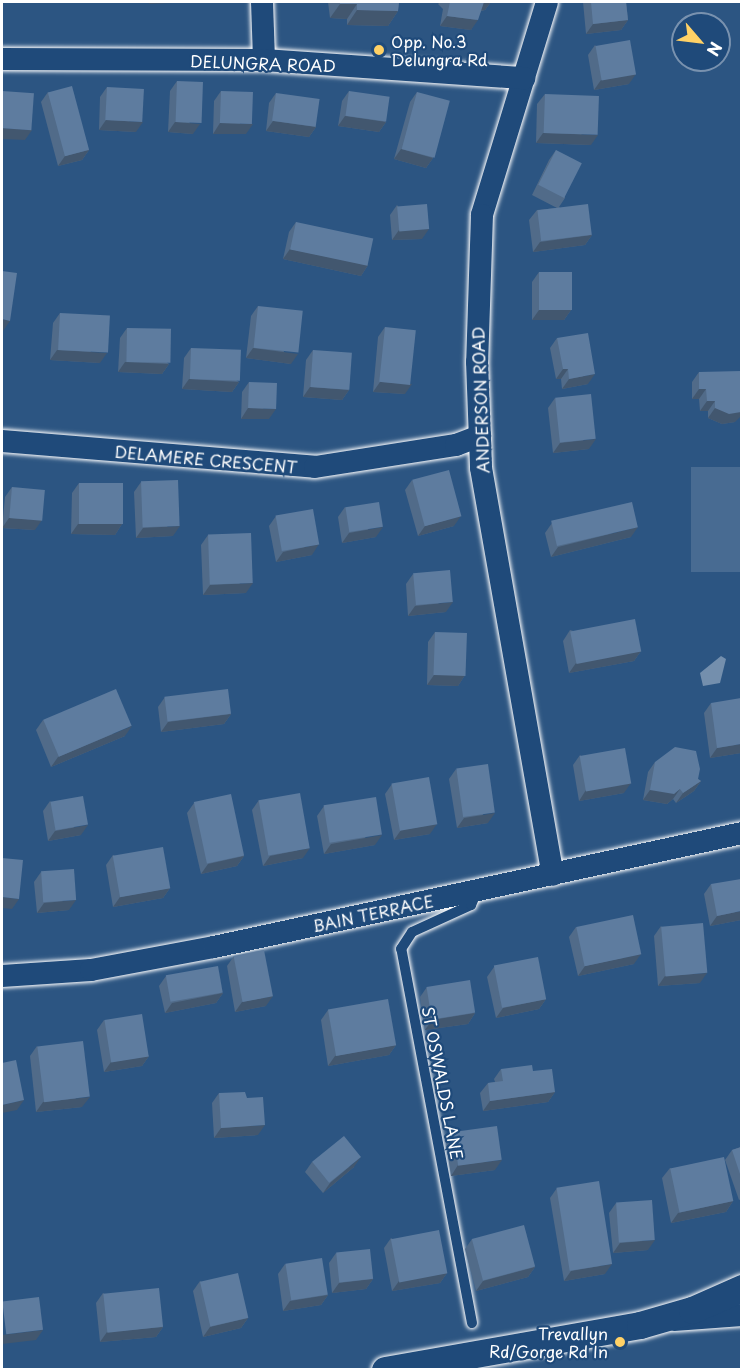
<!DOCTYPE html>
<html>
<head>
<meta charset="utf-8">
<style>
	body { margin:0 }
	#map { position:relative; width:743px; height:1371px; overflow:hidden; background:#2c5582; font-family:"Playpen Sans",sans-serif }
	div>[style] { position:absolute }
	[style*='--x'] { left:calc(var(--x)*1px); top:calc(var(--y)*1px); width:calc(var(--w)*1px); rotate:calc(var(--a)*1deg) }
	.green>* { inset:0; background:#486b92; transform-origin:0 0 }
	.water>* { inset:0; background:#748fad }
	.roads { filter:drop-shadow(0 0 2px #fff) drop-shadow(0 0 2px #fff) }
	.service>* { height:10px; margin:-5px; padding:0 5px; transform-origin:5px; border-radius:5px; background:#1f4a7a }
	.minor>* { height:22px; margin:-11px; padding:0 11px; transform-origin:11px; border-radius:11px; background:#1f4a7a }
	.tertiary>* { height:27px; margin:-13.5px; padding:0 13.5px; transform-origin:13.5px; border-radius:13.5px; background:#1f4a7a }
	.wall>* { inset:0; background:#516b89 }
	.shaded-wall>* { inset:0; background:#42576f }
	.building>* { inset:0; background:#5e7c9f; transform-origin:0 0 }
	.dots>* { width:16px; height:16px; translate:-50% -50%; box-sizing:border-box; border:3px solid #1f4a7a; border-radius:50% }
	span { translate:-50% -50%; white-space:nowrap; text-align:center; line-height:1.15; -webkit-text-stroke:4.5px #1f4a7a; paint-order:stroke }
	.poi-label { font-size:16px; color:#fff }
	.left { translate:0 -50%; text-align:left }
	.right { translate:-100% -50%; text-align:right }
	.street-label { font-size:16px; color:#fff }
	.frame { position:absolute; inset:0; border:3px solid #fff; pointer-events:none }
	.north { position:absolute; left:671px; top:12px; width:60px; height:60px; box-sizing:border-box; background:#1f4a7a; border:2px solid #7992af; border-radius:50%; rotate:118deg; font-size:16px; font-weight:700; line-height:24px; text-align:center; color:#fff }
	.north::after { content:''; display:block; margin:auto; width:21px; height:27px; background:#ffd166; clip-path:polygon(50% 0,100% 100%,50% 72%,0 100%) }
</style>
</head>
<body>
<div id="map">
	<div class="green">
		<div style="left:691px;top:467px;width:50px;height:105px"></div>
	</div>
	<div class="water">
		<div style="clip-path:polygon(721px 656px,726px 659px,720px 683px,703px 686px,700px 673px)"></div>
	</div>
	<div class="roads">
		<div class="service">
			<div style="--x:472;--y:1323;--w:381;--a:-100.7"></div>
			<div style="--x:401;--y:949;--w:20;--a:-57"></div>
			<div style="--x:412;--y:932;--w:65;--a:-24.6"></div>
			<div style="--x:471;--y:905;--w:15;--a:-67"></div>
		</div>
		<div class="minor">
			<div style="--x:262;--y:2;--w:58;--a:88"></div>
			<div style="--x:547;--y:2;--w:223;--a:107"></div>
			<div style="--x:482;--y:215;--w:147;--a:91.9"></div>
			<div style="--x:477;--y:362;--w:106;--a:87.8"></div>
			<div style="--x:481;--y:468;--w:413;--a:80"></div>
			<div style="--x:2;--y:59;--w:262;--a:0.2"></div>
			<div style="--x:264;--y:60;--w:261;--a:4"></div>
			<div style="--x:2;--y:441;--w:314;--a:4.7"></div>
			<div style="--x:315;--y:467;--w:143;--a:-8.9"></div>
			<div style="--x:456;--y:445;--w:26;--a:-21"></div>
			<div style="--x:2;--y:976;--w:89;--a:-3.9"></div>
			<div style="--x:91;--y:970;--w:125;--a:-10.6"></div>
			<div style="--x:214;--y:947;--w:540;--a:-12.18"></div>
			<div style="--x:674;--y:1320;--w:68;--a:-4.2"></div>
		</div>
		<div class="tertiary">
			<div style="--x:385;--y:1370;--w:259;--a:-10"></div>
			<div style="--x:640;--y:1325;--w:54;--a:-16.1"></div>
			<div style="--x:692;--y:1310;--w:55;--a:-23.7"></div>
		</div>
	</div>
	<div class="wall">
		<div style="clip-path:polygon(328px 2px,399px 2px,398px 11px,388px 26px,347px 25px,347px 19px,330px 18px)"></div>
		<div style="clip-path:polygon(440px 2px,491px 2px,485px 10px,481px 11px,471px 30px,440px 26px,443px 9px,438px 4px)"></div>
		<div style="clip-path:polygon(583px 2px,626px 2px,628px 20px,621px 30px,586px 34px)"></div>
		<div style="clip-path:polygon(595px 45px,629px 84px,594px 90px,588px 55px)"></div>
		<div style="clip-path:polygon(177px 81px,193px 134px,168px 132px,170px 91px)"></div>
		<div style="clip-path:polygon(107px 87px,136px 132px,99px 130px,100px 97px)"></div>
		<div style="clip-path:polygon(221px 91px,246px 134px,213px 134px,214px 101px)"></div>
		<div style="clip-path:polygon(349px 91px,386px 122px,379px 132px,338px 126px,342px 101px)"></div>
		<div style="clip-path:polygon(48px 92px,89px 150px,82px 160px,58px 166px,41px 102px)"></div>
		<div style="clip-path:polygon(417px 92px,433px 158px,426px 168px,394px 159px,410px 102px)"></div>
		<div style="clip-path:polygon(276px 93px,316px 127px,309px 137px,266px 131px,269px 103px)"></div>
		<div style="clip-path:polygon(545px 94px,591px 145px,536px 143px,537px 104px)"></div>
		<div style="clip-path:polygon(556px 150px,565px 198px,559px 207px,592px 235px,585px 245px,533px 252px,529px 220px,537px 210px,557px 208px,532px 195px,549px 160px)"></div>
		<div style="clip-path:polygon(397px 205px,422px 239px,392px 240px,390px 215px)"></div>
		<div style="clip-path:polygon(296px 222px,368px 265px,361px 276px,283px 259px,289px 232px)"></div>
		<div style="clip-path:polygon(539px 272px,571px 310px,564px 320px,532px 320px,532px 282px)"></div>
		<div style="clip-path:polygon(258px 306px,291px 364px,246px 358px,251px 316px)"></div>
		<div style="clip-path:polygon(60px 313px,100px 363px,50px 360px,53px 323px)"></div>
		<div style="clip-path:polygon(385px 327px,405px 394px,373px 392px,378px 337px)"></div>
		<div style="clip-path:polygon(127px 328px,169px 364px,162px 374px,118px 372px,120px 338px)"></div>
		<div style="clip-path:polygon(557px 338px,588px 384px,562px 389px,561px 379px,556px 379px,550px 348px)"></div>
		<div style="clip-path:polygon(191px 348px,239px 382px,232px 392px,182px 389px,184px 358px)"></div>
		<div style="clip-path:polygon(313px 350px,349px 390px,342px 400px,303px 397px,306px 360px)"></div>
		<div style="clip-path:polygon(699px 372px,735px 422px,722px 424px,708px 418px,708px 411px,700px 411px,699px 399px,692px 399px,692px 382px)"></div>
		<div style="clip-path:polygon(249px 382px,269px 419px,241px 419px,242px 392px)"></div>
		<div style="clip-path:polygon(555px 398px,589px 449px,553px 453px,548px 408px)"></div>
		<div style="clip-path:polygon(412px 480px,454px 526px,418px 536px,405px 490px)"></div>
		<div style="clip-path:polygon(141px 482px,173px 536px,136px 538px,134px 492px)"></div>
		<div style="clip-path:polygon(79px 483px,122px 524px,115px 535px,71px 534px,72px 493px)"></div>
		<div style="clip-path:polygon(12px 487px,35px 530px,2px 528px,5px 497px)"></div>
		<div style="clip-path:polygon(345px 507px,376px 537px,342px 543px,338px 517px)"></div>
		<div style="clip-path:polygon(276px 516px,312px 555px,276px 562px,269px 526px)"></div>
		<div style="clip-path:polygon(552px 523px,631px 537px,551px 557px,545px 533px)"></div>
		<div style="clip-path:polygon(208px 535px,246px 593px,203px 595px,201px 545px)"></div>
		<div style="clip-path:polygon(413px 574px,446px 612px,408px 616px,406px 584px)"></div>
		<div style="clip-path:polygon(570px 630px,641px 651px,634px 661px,569px 673px,563px 641px)"></div>
		<div style="clip-path:polygon(435px 632px,465px 675px,458px 686px,427px 685px,428px 642px)"></div>
		<div style="clip-path:polygon(165px 697px,231px 714px,224px 724px,161px 732px,158px 707px)"></div>
		<div style="clip-path:polygon(711px 703px,741px 753px,710px 758px,704px 713px)"></div>
		<div style="clip-path:polygon(43px 720px,125px 736px,51px 767px,36px 730px)"></div>
		<div style="clip-path:polygon(580px 755px,624px 793px,579px 801px,573px 765px)"></div>
		<div style="clip-path:polygon(655px 762px,698px 779px,701px 781px,694px 791px,676px 803px,673px 799px,667px 804px,643px 800px,648px 772px)"></div>
		<div style="clip-path:polygon(456px 769px,488px 823px,457px 828px,449px 779px)"></div>
		<div style="clip-path:polygon(392px 784px,430px 834px,394px 840px,385px 794px)"></div>
		<div style="clip-path:polygon(259px 800px,303px 858px,263px 866px,252px 810px)"></div>
		<div style="clip-path:polygon(50px 801px,81px 835px,48px 841px,43px 811px)"></div>
		<div style="clip-path:polygon(194px 803px,244px 856px,237px 866px,201px 874px,187px 813px)"></div>
		<div style="clip-path:polygon(324px 806px,375px 845px,324px 854px,317px 816px)"></div>
		<div style="clip-path:polygon(113px 855px,170px 888px,163px 898px,113px 907px,106px 865px)"></div>
		<div style="clip-path:polygon(41px 872px,69px 910px,37px 913px,34px 882px)"></div>
		<div style="clip-path:polygon(711px 884px,741px 920px,710px 926px,704px 894px)"></div>
		<div style="clip-path:polygon(661px 926px,700px 983px,658px 986px,654px 936px)"></div>
		<div style="clip-path:polygon(576px 927px,634px 964px,578px 976px,569px 937px)"></div>
		<div style="clip-path:polygon(234px 956px,266px 1006px,235px 1012px,227px 966px)"></div>
		<div style="clip-path:polygon(494px 967px,546px 999px,539px 1009px,496px 1018px,487px 977px)"></div>
		<div style="clip-path:polygon(166px 976px,223px 993px,216px 1003px,165px 1013px,159px 986px)"></div>
		<div style="clip-path:polygon(427px 987px,475px 1013px,468px 1024px,425px 1030px,420px 997px)"></div>
		<div style="clip-path:polygon(328px 1010px,396px 1045px,389px 1055px,328px 1066px,321px 1020px)"></div>
		<div style="clip-path:polygon(104px 1020px,149px 1056px,142px 1066px,104px 1072px,97px 1030px)"></div>
		<div style="clip-path:polygon(37px 1046px,82px 1107px,36px 1112px,30px 1056px)"></div>
		<div style="clip-path:polygon(501px 1069px,533px 1071px,555px 1092px,548px 1102px,483px 1111px,480px 1093px,488px 1083px,495px 1082px,494px 1079px)"></div>
		<div style="clip-path:polygon(219px 1093px,258px 1135px,214px 1138px,212px 1103px)"></div>
		<div style="clip-path:polygon(453px 1132px,495px 1170px,451px 1176px,446px 1142px)"></div>
		<div style="clip-path:polygon(741px 1147px,741px 1199px,739px 1200px,725px 1160px,732px 1150px)"></div>
		<div style="clip-path:polygon(312px 1162px,354px 1167px,323px 1193px,305px 1172px)"></div>
		<div style="clip-path:polygon(670px 1168px,733px 1201px,726px 1212px,671px 1223px,662px 1178px)"></div>
		<div style="clip-path:polygon(557px 1188px,605px 1274px,564px 1281px,550px 1198px)"></div>
		<div style="clip-path:polygon(616px 1203px,648px 1250px,613px 1253px,609px 1213px)"></div>
		<div style="clip-path:polygon(391px 1238px,447px 1273px,440px 1283px,392px 1291px,384px 1248px)"></div>
		<div style="clip-path:polygon(472px 1239px,535px 1267px,528px 1277px,476px 1291px,465px 1249px)"></div>
		<div style="clip-path:polygon(336px 1253px,373px 1279px,366px 1289px,332px 1293px,329px 1263px)"></div>
		<div style="clip-path:polygon(285px 1264px,328px 1295px,321px 1305px,283px 1311px,278px 1274px)"></div>
		<div style="clip-path:polygon(200px 1281px,248px 1318px,241px 1328px,203px 1337px,193px 1291px)"></div>
		<div style="clip-path:polygon(103px 1293px,163px 1327px,156px 1337px,100px 1342px,96px 1303px)"></div>
	</div>
	<div class="shaded-wall">
		<div style="clip-path:polygon(150px 2px,195px 2px,149px 4px)"></div>
		<div style="clip-path:polygon(484px 2px,491px 2px,485px 10px,477px 11px)"></div>
		<div style="clip-path:polygon(340px 4px,357px 4px,347px 19px,330px 18px)"></div>
		<div style="clip-path:polygon(357px 10px,398px 11px,388px 26px,347px 25px)"></div>
		<div style="clip-path:polygon(447px 16px,478px 20px,471px 30px,440px 26px)"></div>
		<div style="clip-path:polygon(628px 20px,621px 30px,586px 34px,593px 24px)"></div>
		<div style="clip-path:polygon(636px 74px,629px 84px,594px 90px,601px 80px)"></div>
		<div style="clip-path:polygon(345px 116px,386px 122px,379px 132px,338px 126px)"></div>
		<div style="clip-path:polygon(106px 120px,143px 122px,136px 132px,99px 130px)"></div>
		<div style="clip-path:polygon(273px 121px,316px 127px,309px 137px,266px 131px)"></div>
		<div style="clip-path:polygon(175px 122px,200px 124px,193px 134px,168px 132px)"></div>
		<div style="clip-path:polygon(220px 123px,253px 124px,246px 134px,213px 134px)"></div>
		<div style="clip-path:polygon(2px 128px,32px 130px,25px 140px,2px 139px)"></div>
		<div style="clip-path:polygon(543px 133px,598px 135px,591px 145px,536px 143px)"></div>
		<div style="clip-path:polygon(401px 149px,433px 158px,426px 168px,394px 159px)"></div>
		<div style="clip-path:polygon(89px 150px,82px 160px,58px 166px,65px 156px)"></div>
		<div style="clip-path:polygon(429px 229px,422px 239px,392px 240px,399px 230px)"></div>
		<div style="clip-path:polygon(592px 235px,585px 245px,533px 252px,540px 242px)"></div>
		<div style="clip-path:polygon(290px 249px,368px 265px,361px 276px,283px 259px)"></div>
		<div style="clip-path:polygon(539px 310px,571px 310px,564px 320px,532px 320px)"></div>
		<div style="clip-path:polygon(2px 319px,10px 321px,3px 331px,2px 330px)"></div>
		<div style="clip-path:polygon(253px 348px,298px 354px,291px 364px,246px 358px)"></div>
		<div style="clip-path:polygon(57px 350px,107px 353px,100px 363px,50px 360px)"></div>
		<div style="clip-path:polygon(125px 362px,169px 364px,162px 374px,118px 372px)"></div>
		<div style="clip-path:polygon(563px 369px,568px 369px,561px 379px,556px 379px)"></div>
		<div style="clip-path:polygon(595px 374px,588px 384px,562px 389px,569px 379px)"></div>
		<div style="clip-path:polygon(189px 379px,239px 382px,232px 392px,182px 389px)"></div>
		<div style="clip-path:polygon(380px 382px,412px 384px,405px 394px,373px 392px)"></div>
		<div style="clip-path:polygon(310px 387px,349px 390px,342px 400px,303px 397px)"></div>
		<div style="clip-path:polygon(699px 389px,706px 389px,699px 399px,692px 399px)"></div>
		<div style="clip-path:polygon(707px 401px,715px 401px,708px 411px,700px 411px)"></div>
		<div style="clip-path:polygon(248px 408px,276px 409px,269px 419px,241px 419px)"></div>
		<div style="clip-path:polygon(715px 408px,741px 412px,741px 416px,735px 422px,722px 424px,708px 418px)"></div>
		<div style="clip-path:polygon(596px 439px,589px 449px,553px 453px,560px 443px)"></div>
		<div style="clip-path:polygon(461px 516px,454px 526px,418px 536px,425px 526px)"></div>
		<div style="clip-path:polygon(9px 518px,42px 520px,35px 530px,2px 528px)"></div>
		<div style="clip-path:polygon(78px 524px,122px 524px,115px 535px,71px 534px)"></div>
		<div style="clip-path:polygon(180px 526px,173px 536px,136px 538px,143px 528px)"></div>
		<div style="clip-path:polygon(383px 527px,376px 537px,342px 543px,349px 533px)"></div>
		<div style="clip-path:polygon(638px 527px,631px 537px,551px 557px,558px 547px)"></div>
		<div style="clip-path:polygon(319px 544px,312px 555px,276px 562px,283px 552px)"></div>
		<div style="clip-path:polygon(253px 583px,246px 593px,203px 595px,210px 585px)"></div>
		<div style="clip-path:polygon(453px 602px,446px 612px,408px 616px,415px 606px)"></div>
		<div style="clip-path:polygon(641px 651px,634px 661px,569px 673px,576px 663px)"></div>
		<div style="clip-path:polygon(434px 675px,465px 675px,458px 686px,427px 685px)"></div>
		<div style="clip-path:polygon(231px 714px,224px 724px,161px 732px,168px 722px)"></div>
		<div style="clip-path:polygon(132px 726px,125px 736px,51px 767px,58px 757px)"></div>
		<div style="clip-path:polygon(741px 744px,741px 753px,710px 758px,717px 748px)"></div>
		<div style="clip-path:polygon(701px 781px,694px 791px,676px 803px,683px 793px)"></div>
		<div style="clip-path:polygon(631px 783px,624px 793px,579px 801px,586px 790px)"></div>
		<div style="clip-path:polygon(680px 789px,673px 799px,667px 804px,643px 800px,650px 790px)"></div>
		<div style="clip-path:polygon(495px 813px,488px 823px,457px 828px,464px 818px)"></div>
		<div style="clip-path:polygon(437px 824px,430px 834px,394px 840px,401px 830px)"></div>
		<div style="clip-path:polygon(88px 825px,81px 835px,48px 841px,55px 831px)"></div>
		<div style="clip-path:polygon(382px 835px,375px 845px,324px 854px,331px 844px)"></div>
		<div style="clip-path:polygon(310px 848px,303px 858px,263px 866px,270px 856px)"></div>
		<div style="clip-path:polygon(244px 856px,237px 866px,201px 874px,208px 864px)"></div>
		<div style="clip-path:polygon(170px 888px,163px 898px,113px 907px,120px 897px)"></div>
		<div style="clip-path:polygon(2px 897px,19px 899px,12px 909px,2px 908px)"></div>
		<div style="clip-path:polygon(76px 900px,69px 910px,37px 913px,44px 903px)"></div>
		<div style="clip-path:polygon(741px 911px,741px 920px,710px 926px,717px 916px)"></div>
		<div style="clip-path:polygon(641px 954px,634px 964px,578px 976px,585px 966px)"></div>
		<div style="clip-path:polygon(707px 973px,700px 983px,658px 986px,665px 976px)"></div>
		<div style="clip-path:polygon(223px 993px,216px 1003px,165px 1013px,172px 1003px)"></div>
		<div style="clip-path:polygon(273px 996px,266px 1006px,235px 1012px,242px 1002px)"></div>
		<div style="clip-path:polygon(546px 999px,539px 1009px,496px 1018px,503px 1008px)"></div>
		<div style="clip-path:polygon(475px 1013px,468px 1024px,425px 1030px,432px 1020px)"></div>
		<div style="clip-path:polygon(396px 1045px,389px 1055px,328px 1066px,335px 1056px)"></div>
		<div style="clip-path:polygon(149px 1056px,142px 1066px,104px 1072px,111px 1062px)"></div>
		<div style="clip-path:polygon(555px 1092px,548px 1102px,483px 1111px,490px 1101px)"></div>
		<div style="clip-path:polygon(90px 1097px,82px 1107px,36px 1112px,43px 1102px)"></div>
		<div style="clip-path:polygon(24px 1100px,17px 1110px,2px 1113px,2px 1105px)"></div>
		<div style="clip-path:polygon(265px 1125px,258px 1135px,214px 1138px,221px 1128px)"></div>
		<div style="clip-path:polygon(361px 1157px,354px 1167px,323px 1193px,330px 1183px)"></div>
		<div style="clip-path:polygon(502px 1160px,495px 1170px,451px 1176px,458px 1165px)"></div>
		<div style="clip-path:polygon(733px 1201px,726px 1212px,671px 1223px,678px 1213px)"></div>
		<div style="clip-path:polygon(655px 1240px,648px 1250px,613px 1253px,620px 1243px)"></div>
		<div style="clip-path:polygon(612px 1264px,605px 1274px,564px 1281px,571px 1271px)"></div>
		<div style="clip-path:polygon(535px 1267px,528px 1277px,476px 1291px,483px 1281px)"></div>
		<div style="clip-path:polygon(447px 1273px,440px 1283px,392px 1291px,399px 1281px)"></div>
		<div style="clip-path:polygon(373px 1279px,366px 1289px,332px 1293px,339px 1283px)"></div>
		<div style="clip-path:polygon(328px 1295px,321px 1305px,283px 1311px,290px 1301px)"></div>
		<div style="clip-path:polygon(248px 1318px,241px 1328px,203px 1337px,210px 1327px)"></div>
		<div style="clip-path:polygon(163px 1327px,156px 1337px,100px 1342px,107px 1332px)"></div>
		<div style="clip-path:polygon(43px 1330px,36px 1340px,2px 1344px,2px 1335px)"></div>
	</div>
	<div class="building">
		<div style="clip-path:polygon(340px 2px,399px 2px,398px 11px,357px 10px,357px 4px,340px 4px)"></div>
		<div style="clip-path:polygon(450px 2px,484px 2px,478px 20px,447px 16px)"></div>
		<div style="clip-path:polygon(591px 2px,626px 2px,628px 20px,593px 24px)"></div>
		<div style="left:630px;top:40px;width:35px;height:35px;rotate:80deg"></div>
		<div style="left:177px;top:81px;width:26px;height:41px;rotate:2deg"></div>
		<div style="left:72px;top:86px;width:66px;height:25px;rotate:75deg"></div>
		<div style="left:107px;top:87px;width:37px;height:33px;rotate:3deg"></div>
		<div style="left:2px;top:91px;width:32px;height:37px;rotate:4deg"></div>
		<div style="left:221px;top:91px;width:32px;height:32px;rotate:2deg"></div>
		<div style="left:349px;top:91px;width:41px;height:25px;rotate:8deg"></div>
		<div style="left:417px;top:92px;width:34px;height:59px;rotate:15deg"></div>
		<div style="left:276px;top:93px;width:44px;height:28px;rotate:8deg"></div>
		<div style="left:545px;top:94px;width:54px;height:39px;rotate:2deg"></div>
		<div style="left:556px;top:150px;width:29px;height:39px;rotate:27deg"></div>
		<div style="left:427px;top:204px;width:25px;height:30px;rotate:85deg"></div>
		<div style="left:588px;top:204px;width:31px;height:51px;rotate:83deg"></div>
		<div style="left:296px;top:222px;width:79px;height:28px;rotate:12deg"></div>
		<div style="clip-path:polygon(2px 271px,17px 273px,10px 321px,2px 319px)"></div>
		<div style="left:539px;top:272px;width:33px;height:38px"></div>
		<div style="left:258px;top:306px;width:45px;height:42px;rotate:6deg"></div>
		<div style="left:60px;top:313px;width:50px;height:37px;rotate:3deg"></div>
		<div style="left:385px;top:327px;width:31px;height:55px;rotate:6deg"></div>
		<div style="left:127px;top:328px;width:44px;height:34px;rotate:1deg"></div>
		<div style="clip-path:polygon(588px 333px,595px 374px,569px 379px,568px 369px,563px 369px,557px 338px)"></div>
		<div style="left:191px;top:348px;width:50px;height:31px;rotate:2deg"></div>
		<div style="left:313px;top:350px;width:39px;height:37px;rotate:4deg"></div>
		<div style="clip-path:polygon(741px 371px,741px 412px,729px 414px,715px 408px,715px 401px,707px 401px,706px 389px,699px 389px,699px 372px)"></div>
		<div style="left:249px;top:382px;width:28px;height:26px;rotate:2deg"></div>
		<div style="left:591px;top:394px;width:45px;height:36px;rotate:84deg"></div>
		<div style="left:449px;top:470px;width:48px;height:38px;rotate:75deg"></div>
		<div style="left:178px;top:480px;width:46px;height:37px;rotate:88deg"></div>
		<div style="left:79px;top:483px;width:44px;height:41px"></div>
		<div style="left:12px;top:487px;width:33px;height:31px;rotate:5deg"></div>
		<div style="left:379px;top:502px;width:25px;height:34px;rotate:81deg"></div>
		<div style="left:632px;top:502px;width:26px;height:83px;rotate:77deg"></div>
		<div style="left:313px;top:509px;width:36px;height:38px;rotate:80deg"></div>
		<div style="left:251px;top:533px;width:50px;height:43px;rotate:88deg"></div>
		<div style="left:450px;top:570px;width:32px;height:37px;rotate:85deg"></div>
		<div style="left:635px;top:619px;width:33px;height:66px;rotate:79deg"></div>
		<div style="left:435px;top:632px;width:32px;height:43px;rotate:2deg"></div>
		<div style="left:116px;top:689px;width:40px;height:79px;rotate:67deg"></div>
		<div style="left:228px;top:689px;width:25px;height:64px;rotate:83deg"></div>
		<div style="clip-path:polygon(741px 698px,741px 744px,717px 748px,711px 703px)"></div>
		<div style="clip-path:polygon(675px 747px,696px 751px,700px 769px,698px 779px,701px 781px,683px 793px,680px 789px,674px 794px,650px 790px,655px 762px)"></div>
		<div style="left:625px;top:748px;width:36px;height:46px;rotate:80deg"></div>
		<div style="left:488px;top:764px;width:49px;height:32px;rotate:82deg"></div>
		<div style="left:429px;top:777px;width:48px;height:38px;rotate:80deg"></div>
		<div style="left:300px;top:793px;width:56px;height:42px;rotate:80deg"></div>
		<div style="left:231px;top:794px;width:63px;height:38px;rotate:78deg"></div>
		<div style="left:83px;top:796px;width:29px;height:33px;rotate:80deg"></div>
		<div style="left:376px;top:797px;width:38px;height:53px;rotate:81deg"></div>
		<div style="left:163px;top:847px;width:42px;height:51px;rotate:80deg"></div>
		<div style="clip-path:polygon(2px 858px,23px 860px,19px 899px,2px 897px)"></div>
		<div style="left:74px;top:869px;width:31px;height:33px;rotate:86deg"></div>
		<div style="clip-path:polygon(741px 879px,741px 911px,717px 916px,711px 884px)"></div>
		<div style="left:633px;top:915px;width:40px;height:58px;rotate:78deg"></div>
		<div style="left:703px;top:923px;width:50px;height:42px;rotate:85deg"></div>
		<div style="left:264px;top:950px;width:47px;height:31px;rotate:79deg"></div>
		<div style="left:538px;top:957px;width:43px;height:45px;rotate:79deg"></div>
		<div style="left:218px;top:966px;width:27px;height:53px;rotate:80deg"></div>
		<div style="left:470px;top:980px;width:33px;height:44px;rotate:81deg"></div>
		<div style="left:388px;top:999px;width:47px;height:61px;rotate:80deg"></div>
		<div style="left:142px;top:1014px;width:43px;height:38px;rotate:81deg"></div>
		<div style="left:83px;top:1041px;width:56px;height:46px;rotate:83deg"></div>
		<div style="clip-path:polygon(16px 1060px,24px 1100px,2px 1105px,2px 1063px)"></div>
		<div style="clip-path:polygon(532px 1065px,533px 1071px,552px 1069px,555px 1092px,490px 1101px,488px 1083px,503px 1081px,501px 1069px)"></div>
		<div style="clip-path:polygon(245px 1092px,247px 1098px,263px 1097px,265px 1125px,221px 1128px,219px 1093px)"></div>
		<div style="left:497px;top:1126px;width:34px;height:44px;rotate:82deg"></div>
		<div style="left:344px;top:1136px;width:27px;height:41px;rotate:51deg"></div>
		<div style="clip-path:polygon(741px 1147px,741px 1177px,732px 1150px)"></div>
		<div style="left:724px;top:1157px;width:45px;height:55px;rotate:78deg"></div>
		<div style="left:599px;top:1181px;width:84px;height:43px;rotate:81deg"></div>
		<div style="left:652px;top:1200px;width:40px;height:36px;rotate:86deg"></div>
		<div style="left:524px;top:1225px;width:43px;height:54px;rotate:75deg"></div>
		<div style="left:439px;top:1230px;width:44px;height:49px;rotate:79deg"></div>
		<div style="left:370px;top:1249px;width:30px;height:34px;rotate:84deg"></div>
		<div style="left:322px;top:1258px;width:37px;height:37px;rotate:81deg"></div>
		<div style="left:238px;top:1273px;width:46px;height:39px;rotate:77deg"></div>
		<div style="left:159px;top:1288px;width:39px;height:56px;rotate:84deg"></div>
		<div style="left:39px;top:1297px;width:33px;height:37px;rotate:83deg"></div>
	</div>
	<div class="dots">
		<div style="left:379px;top:50px;background:#ffd166"></div>
		<div style="left:620px;top:1342px;background:#ffd166"></div>
	</div>
	<div class="poi-label">
		<span class="left" style="left:391px;top:50px">Opp. No.3<br>Delungra Rd</span>
		<span class="right" style="left:608px;top:1342px">Trevallyn<br>Rd/Gorge Rd In</span>
	</div>
	<div class="street-label">
		<span style="left:263px;top:63px;rotate:2deg">DELUNGRA ROAD</span>
		<span style="left:480px;top:400px;rotate:-92deg">ANDERSON ROAD</span>
		<span style="left:206px;top:459px;rotate:5deg">DELAMERE CRESCENT</span>
		<span style="left:373px;top:913px;rotate:-12deg">BAIN TERRACE</span>
		<span style="left:443px;top:1083px;rotate:79deg">ST OSWALDS LANE</span>
	</div>
	<div class="frame"></div>
	<div class="north">N</div>
</div>
</body>
</html>
